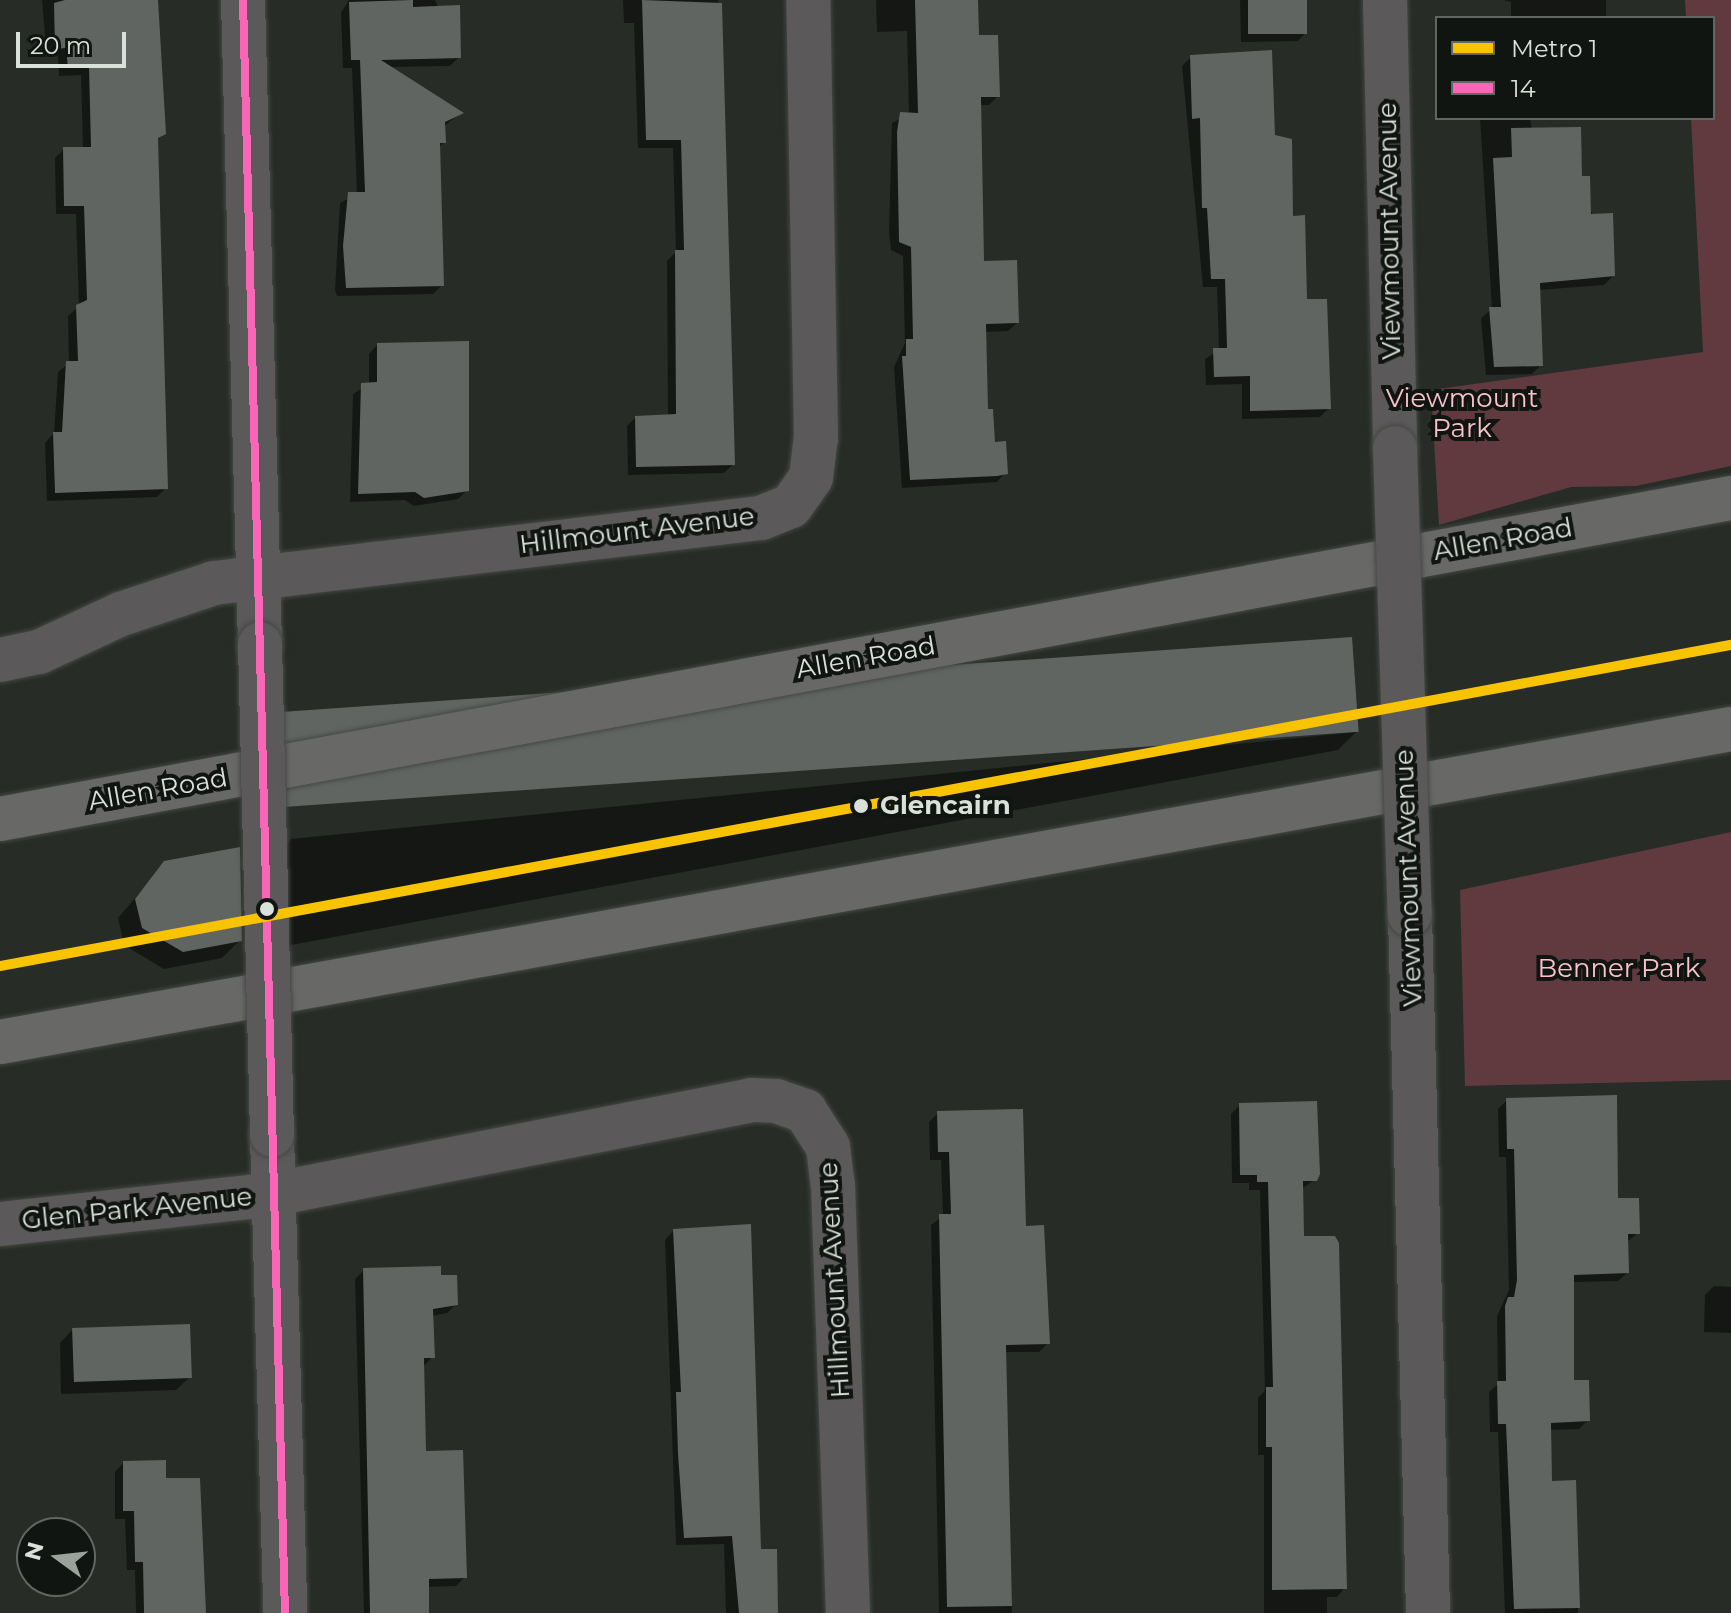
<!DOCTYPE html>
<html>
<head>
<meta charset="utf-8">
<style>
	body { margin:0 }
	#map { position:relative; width:1731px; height:1613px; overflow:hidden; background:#272c27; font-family:Montserrat,sans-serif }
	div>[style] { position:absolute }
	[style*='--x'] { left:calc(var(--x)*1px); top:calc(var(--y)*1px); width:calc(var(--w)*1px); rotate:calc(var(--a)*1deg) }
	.green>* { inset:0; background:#603a3f }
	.shadow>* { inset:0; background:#0007 }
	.building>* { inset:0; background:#616561; transform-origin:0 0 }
	.roads { filter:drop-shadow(0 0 2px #444844) drop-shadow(0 0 2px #444844) }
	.minor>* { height:44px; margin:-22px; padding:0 22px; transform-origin:22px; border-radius:22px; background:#5b5959 }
	.highway>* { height:44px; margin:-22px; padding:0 22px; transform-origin:22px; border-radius:22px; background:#686867 }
	.bridges { filter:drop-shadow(0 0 2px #444844) drop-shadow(0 0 2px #444844) }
	.minor-bridge>* { height:44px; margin:-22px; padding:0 22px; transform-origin:22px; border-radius:22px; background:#5b5959 }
	.bus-1>* { height:8px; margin:-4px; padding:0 4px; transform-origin:4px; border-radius:4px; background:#fa66b7 }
	.metro-1>* { height:10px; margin:-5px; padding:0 5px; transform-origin:5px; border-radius:5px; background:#f8c300 }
	.dots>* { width:22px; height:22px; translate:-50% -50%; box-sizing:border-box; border:4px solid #111512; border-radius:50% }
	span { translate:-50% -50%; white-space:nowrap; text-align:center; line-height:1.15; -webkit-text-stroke:8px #111512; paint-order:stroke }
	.street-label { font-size:26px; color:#dae0da }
	.park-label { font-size:26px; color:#f9c2ca }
	.stop-label { font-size:26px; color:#dae0da; font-weight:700 }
	.left { translate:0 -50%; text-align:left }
	.legend { position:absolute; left:1435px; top:16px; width:280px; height:104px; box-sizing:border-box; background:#111512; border:2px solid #616662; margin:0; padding:10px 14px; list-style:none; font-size:24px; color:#dae0da }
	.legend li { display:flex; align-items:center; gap:16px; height:40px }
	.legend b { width:40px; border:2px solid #616662 }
	.north { position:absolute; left:16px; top:1517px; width:80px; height:80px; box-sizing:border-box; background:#111512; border:2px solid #616662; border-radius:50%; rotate:285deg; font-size:22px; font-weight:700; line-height:32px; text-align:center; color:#dae0da }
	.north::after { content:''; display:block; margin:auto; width:28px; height:36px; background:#9ba19b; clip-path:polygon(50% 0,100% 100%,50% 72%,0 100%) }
	.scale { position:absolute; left:16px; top:32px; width:110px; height:36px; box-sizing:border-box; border:4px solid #dae0da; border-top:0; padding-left:10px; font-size:24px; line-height:28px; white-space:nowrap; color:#dae0da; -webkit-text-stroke:6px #111512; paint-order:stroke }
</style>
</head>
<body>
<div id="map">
	<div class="green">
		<div style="clip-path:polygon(1685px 0,1731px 0,1731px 466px,1636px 486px,1571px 487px,1439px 525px,1431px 390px,1703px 352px,1691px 118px,1713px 118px,1713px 18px,1686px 18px)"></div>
		<div style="clip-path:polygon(1731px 832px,1731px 1080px,1465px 1086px,1460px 890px)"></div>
	</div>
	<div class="shadow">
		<div style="clip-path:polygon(42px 0,156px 0,163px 133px,156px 141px,166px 488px,157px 497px,47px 501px,45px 443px,54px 433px,58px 372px,69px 363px,68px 316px,79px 306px,76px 214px,56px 214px,55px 158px,64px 149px,83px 149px,81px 75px,59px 76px,58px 56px,47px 57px)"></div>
		<div style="clip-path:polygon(349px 0,435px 0,459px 57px,450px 66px,389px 67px,461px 113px,444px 126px,444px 142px,438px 148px,442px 285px,433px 294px,337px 296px,335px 290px,340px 203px,357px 194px,352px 68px,343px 68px,341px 13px)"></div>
		<div style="clip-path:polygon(623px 0,718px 0,733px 464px,724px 473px,628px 475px,627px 426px,635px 418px,668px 417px,667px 261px,676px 252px,673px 148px,638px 148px,634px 23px,624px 23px)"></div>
		<div style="clip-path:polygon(876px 0,976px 0,977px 37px,998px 96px,989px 105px,979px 105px,982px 263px,1017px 323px,1008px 331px,984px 332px,986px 411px,1005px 473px,997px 482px,902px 488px,894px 367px,905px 343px,903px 256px,891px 250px,889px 232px,892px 123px,909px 114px,907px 31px,877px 32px)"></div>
		<div style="clip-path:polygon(1240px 0,1305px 0,1306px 32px,1298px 41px,1241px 42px)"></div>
		<div style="clip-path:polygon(1503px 0,1606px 0,1606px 18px,1511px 18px,1511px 2px)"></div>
		<div style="clip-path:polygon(1191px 57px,1273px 137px,1329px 408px,1320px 417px,1242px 419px,1242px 384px,1206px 385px,1205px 359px,1219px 350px,1217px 287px,1203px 287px,1182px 66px)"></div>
		<div style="clip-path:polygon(1480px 118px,1530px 118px,1532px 130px,1580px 178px,1613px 276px,1604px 285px,1538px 290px,1541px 365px,1532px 374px,1486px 375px,1481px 318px,1492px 309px)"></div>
		<div style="clip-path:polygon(377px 345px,467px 490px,458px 499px,414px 506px,405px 500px,350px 502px,353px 394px,369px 384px,369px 354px)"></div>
		<div style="clip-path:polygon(1356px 732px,1338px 750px,275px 948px,273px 857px,291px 839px)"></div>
		<div style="clip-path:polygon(165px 863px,240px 940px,222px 958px,164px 969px,124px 945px,118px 918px)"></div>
		<div style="clip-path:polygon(1507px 1100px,1616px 1200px,1638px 1233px,1627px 1242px,1627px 1273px,1618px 1281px,1572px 1282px,1572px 1382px,1588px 1420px,1579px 1429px,1549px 1430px,1550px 1483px,1574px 1482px,1578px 1613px,1505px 1613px,1498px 1432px,1490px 1432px,1489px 1392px,1498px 1384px,1497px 1316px,1509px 1290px,1506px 1157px,1499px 1157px,1498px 1109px)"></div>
		<div style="clip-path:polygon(1240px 1105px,1315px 1180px,1301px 1189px,1302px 1238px,1345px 1588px,1337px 1597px,1327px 1597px,1327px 1613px,1264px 1613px,1264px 1455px,1258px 1455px,1258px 1398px,1265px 1390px,1260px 1190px,1249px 1190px,1249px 1183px,1232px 1183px,1231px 1114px)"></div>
		<div style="clip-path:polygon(938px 1113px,1024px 1228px,1048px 1343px,1039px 1352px,1004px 1352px,1012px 1613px,939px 1613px,931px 1225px,943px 1216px,941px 1160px,930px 1160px,929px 1122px)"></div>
		<div style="clip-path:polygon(673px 1231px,776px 1613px,726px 1613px,724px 1544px,676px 1545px,665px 1240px)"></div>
		<div style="clip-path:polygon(364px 1270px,439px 1277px,456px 1304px,447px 1313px,431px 1316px,432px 1357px,424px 1366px,424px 1453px,465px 1577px,456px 1586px,427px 1587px,427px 1613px,364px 1613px,355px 1279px)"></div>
		<div style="clip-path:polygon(1714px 1286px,1731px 1287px,1731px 1333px,1704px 1332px,1705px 1295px)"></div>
		<div style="clip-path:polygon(73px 1329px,190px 1377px,176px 1390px,61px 1394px,60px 1343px)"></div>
		<div style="clip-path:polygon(123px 1463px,164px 1480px,202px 1613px,136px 1613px,135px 1570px,127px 1570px,125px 1519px,115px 1519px,115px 1472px)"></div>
	</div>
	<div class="building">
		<div style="clip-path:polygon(65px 0,158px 0,166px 134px,158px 138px,168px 489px,55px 493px,53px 432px,62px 432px,66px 361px,78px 361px,76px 305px,87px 300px,84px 206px,64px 206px,63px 147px,91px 147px,89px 67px,68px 68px,66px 48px,55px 49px,54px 3px)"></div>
		<div style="clip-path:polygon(413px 0,413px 7px,460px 5px,461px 58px,381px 60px,464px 113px,445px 122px,446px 143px,440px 143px,444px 286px,346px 288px,343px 246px,348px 192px,365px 192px,360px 60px,351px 60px,349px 2px)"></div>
		<div style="clip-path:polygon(642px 0,722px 3px,735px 465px,636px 467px,635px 416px,676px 414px,675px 250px,684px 250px,681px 140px,646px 140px)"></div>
		<div style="clip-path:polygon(915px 0,978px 0,979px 35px,998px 35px,1000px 97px,981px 97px,984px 261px,1017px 260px,1019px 323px,986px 324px,988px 409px,993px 409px,995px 442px,1006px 441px,1008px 474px,997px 476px,910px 480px,902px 356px,906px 356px,906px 339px,913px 339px,911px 247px,899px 242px,897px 132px,900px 112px,918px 113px)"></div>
		<div style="left:1248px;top:0;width:59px;height:34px"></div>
		<div style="clip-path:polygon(1272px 50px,1275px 135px,1292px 139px,1293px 216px,1305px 215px,1307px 299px,1327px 299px,1331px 409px,1250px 411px,1250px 376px,1214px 377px,1213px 348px,1227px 348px,1225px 279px,1211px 279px,1207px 208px,1202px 208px,1200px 118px,1192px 119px,1190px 55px)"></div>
		<div style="clip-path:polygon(1581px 127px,1582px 176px,1590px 176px,1591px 214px,1613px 213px,1615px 276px,1540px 283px,1543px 366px,1494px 367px,1489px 307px,1501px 307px,1493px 158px,1512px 157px,1511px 128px)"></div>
		<div style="clip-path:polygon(469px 341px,469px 491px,424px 498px,415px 492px,358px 494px,361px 383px,377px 382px,377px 343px)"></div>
		<div style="left:1352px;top:637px;width:95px;height:1081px;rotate:86deg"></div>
		<div style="clip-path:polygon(240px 847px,242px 941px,183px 952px,142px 928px,135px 899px,164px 861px)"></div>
		<div style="clip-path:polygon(1617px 1095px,1618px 1198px,1639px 1198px,1640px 1234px,1628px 1234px,1629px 1273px,1574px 1275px,1574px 1380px,1589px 1380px,1590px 1421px,1551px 1423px,1552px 1481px,1576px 1480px,1580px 1608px,1514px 1609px,1506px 1424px,1498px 1424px,1497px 1381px,1506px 1381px,1505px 1306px,1508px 1297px,1514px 1297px,1517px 1280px,1514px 1149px,1507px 1149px,1506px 1098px)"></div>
		<div style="clip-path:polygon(1317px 1101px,1320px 1174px,1317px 1181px,1303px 1181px,1304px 1236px,1335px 1236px,1339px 1243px,1347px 1589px,1272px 1590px,1272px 1447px,1266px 1447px,1266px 1387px,1273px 1387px,1268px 1182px,1257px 1182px,1257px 1175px,1240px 1175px,1239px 1103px)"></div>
		<div style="clip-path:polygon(1023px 1109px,1026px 1226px,1044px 1225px,1050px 1344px,1006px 1345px,1012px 1606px,947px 1607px,939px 1214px,951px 1214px,949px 1152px,938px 1152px,937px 1111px)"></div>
		<div style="clip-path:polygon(751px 1224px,761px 1549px,777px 1549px,778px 1613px,739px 1613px,732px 1536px,684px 1538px,678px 1454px,676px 1392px,681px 1392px,673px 1229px)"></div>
		<div style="clip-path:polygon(441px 1266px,441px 1275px,457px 1275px,458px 1305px,433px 1309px,435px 1358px,424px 1358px,426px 1451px,463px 1450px,467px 1578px,429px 1579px,429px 1613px,370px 1613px,363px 1268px)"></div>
		<div style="left:190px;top:1324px;width:54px;height:118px;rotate:88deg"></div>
		<div style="clip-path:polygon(166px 1460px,166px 1478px,200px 1478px,206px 1613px,144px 1613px,143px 1562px,135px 1562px,134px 1511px,123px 1511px,123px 1461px)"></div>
	</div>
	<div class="roads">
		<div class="minor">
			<div style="--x:243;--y:0;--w:644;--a:88.49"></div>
			<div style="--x:1385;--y:0;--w:448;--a:88.7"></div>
			<div style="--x:0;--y:660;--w:40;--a:-12"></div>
			<div style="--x:39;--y:652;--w:90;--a:-24.9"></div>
			<div style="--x:121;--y:614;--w:98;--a:-18.4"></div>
			<div style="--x:214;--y:583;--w:551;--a:-6.78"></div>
			<div style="--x:761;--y:518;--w:32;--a:-22"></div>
			<div style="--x:791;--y:506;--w:35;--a:-55"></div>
			<div style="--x:811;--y:477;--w:38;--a:-83"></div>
			<div style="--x:816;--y:439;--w:439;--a:-91"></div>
			<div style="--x:1410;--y:915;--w:698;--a:88.52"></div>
			<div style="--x:272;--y:1135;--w:478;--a:88.4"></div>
			<div style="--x:0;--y:1224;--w:276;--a:-6.2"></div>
			<div style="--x:274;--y:1194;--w:486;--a:-11.1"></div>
			<div style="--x:751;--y:1100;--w:25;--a:2"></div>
			<div style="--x:776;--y:1101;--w:31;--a:19"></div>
			<div style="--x:805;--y:1111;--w:43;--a:57.4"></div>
			<div style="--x:828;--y:1147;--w:38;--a:83"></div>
			<div style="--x:833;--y:1185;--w:428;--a:88"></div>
		</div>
		<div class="highway">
			<div style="--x:0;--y:819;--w:1761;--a:-10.51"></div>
			<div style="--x:0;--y:1042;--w:1759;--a:-10.25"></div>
		</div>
	</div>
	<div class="bridges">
		<div class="minor-bridge">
			<div style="--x:1395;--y:448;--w:467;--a:88.2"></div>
			<div style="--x:260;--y:644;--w:491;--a:88.6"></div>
		</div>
	</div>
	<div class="bus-1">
		<div style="--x:243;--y:0;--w:1614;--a:88.51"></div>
	</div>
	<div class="metro-1">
		<div style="--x:0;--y:966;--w:1761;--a:-10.51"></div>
	</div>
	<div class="dots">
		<div style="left:861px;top:806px;background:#dae0da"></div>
		<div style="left:267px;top:909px;background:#dae0da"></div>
	</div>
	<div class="street-label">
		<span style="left:1390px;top:231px;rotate:-91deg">Viewmount Avenue</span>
		<span style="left:637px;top:531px;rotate:-7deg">Hillmount Avenue</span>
		<span style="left:1503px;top:540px;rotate:-10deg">Allen Road</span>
		<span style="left:866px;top:658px;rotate:-10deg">Allen Road</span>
		<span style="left:158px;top:790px;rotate:-10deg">Allen Road</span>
		<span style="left:1409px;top:878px;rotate:-92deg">Viewmount Avenue</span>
		<span style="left:137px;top:1209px;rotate:-6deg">Glen Park Avenue</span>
		<span style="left:835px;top:1280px;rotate:-93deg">Hillmount Avenue</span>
	</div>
	<div class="park-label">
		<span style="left:1462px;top:414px">Viewmount<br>Park</span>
		<span style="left:1619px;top:969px">Benner Park</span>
	</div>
	<div class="stop-label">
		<span class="left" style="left:880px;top:806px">Glencairn</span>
	</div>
	<ul class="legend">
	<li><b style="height:10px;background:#f8c300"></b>Metro 1</li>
	<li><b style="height:10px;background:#fa66b7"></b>14</li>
	</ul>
	<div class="north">N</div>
	<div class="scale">20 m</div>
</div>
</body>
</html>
